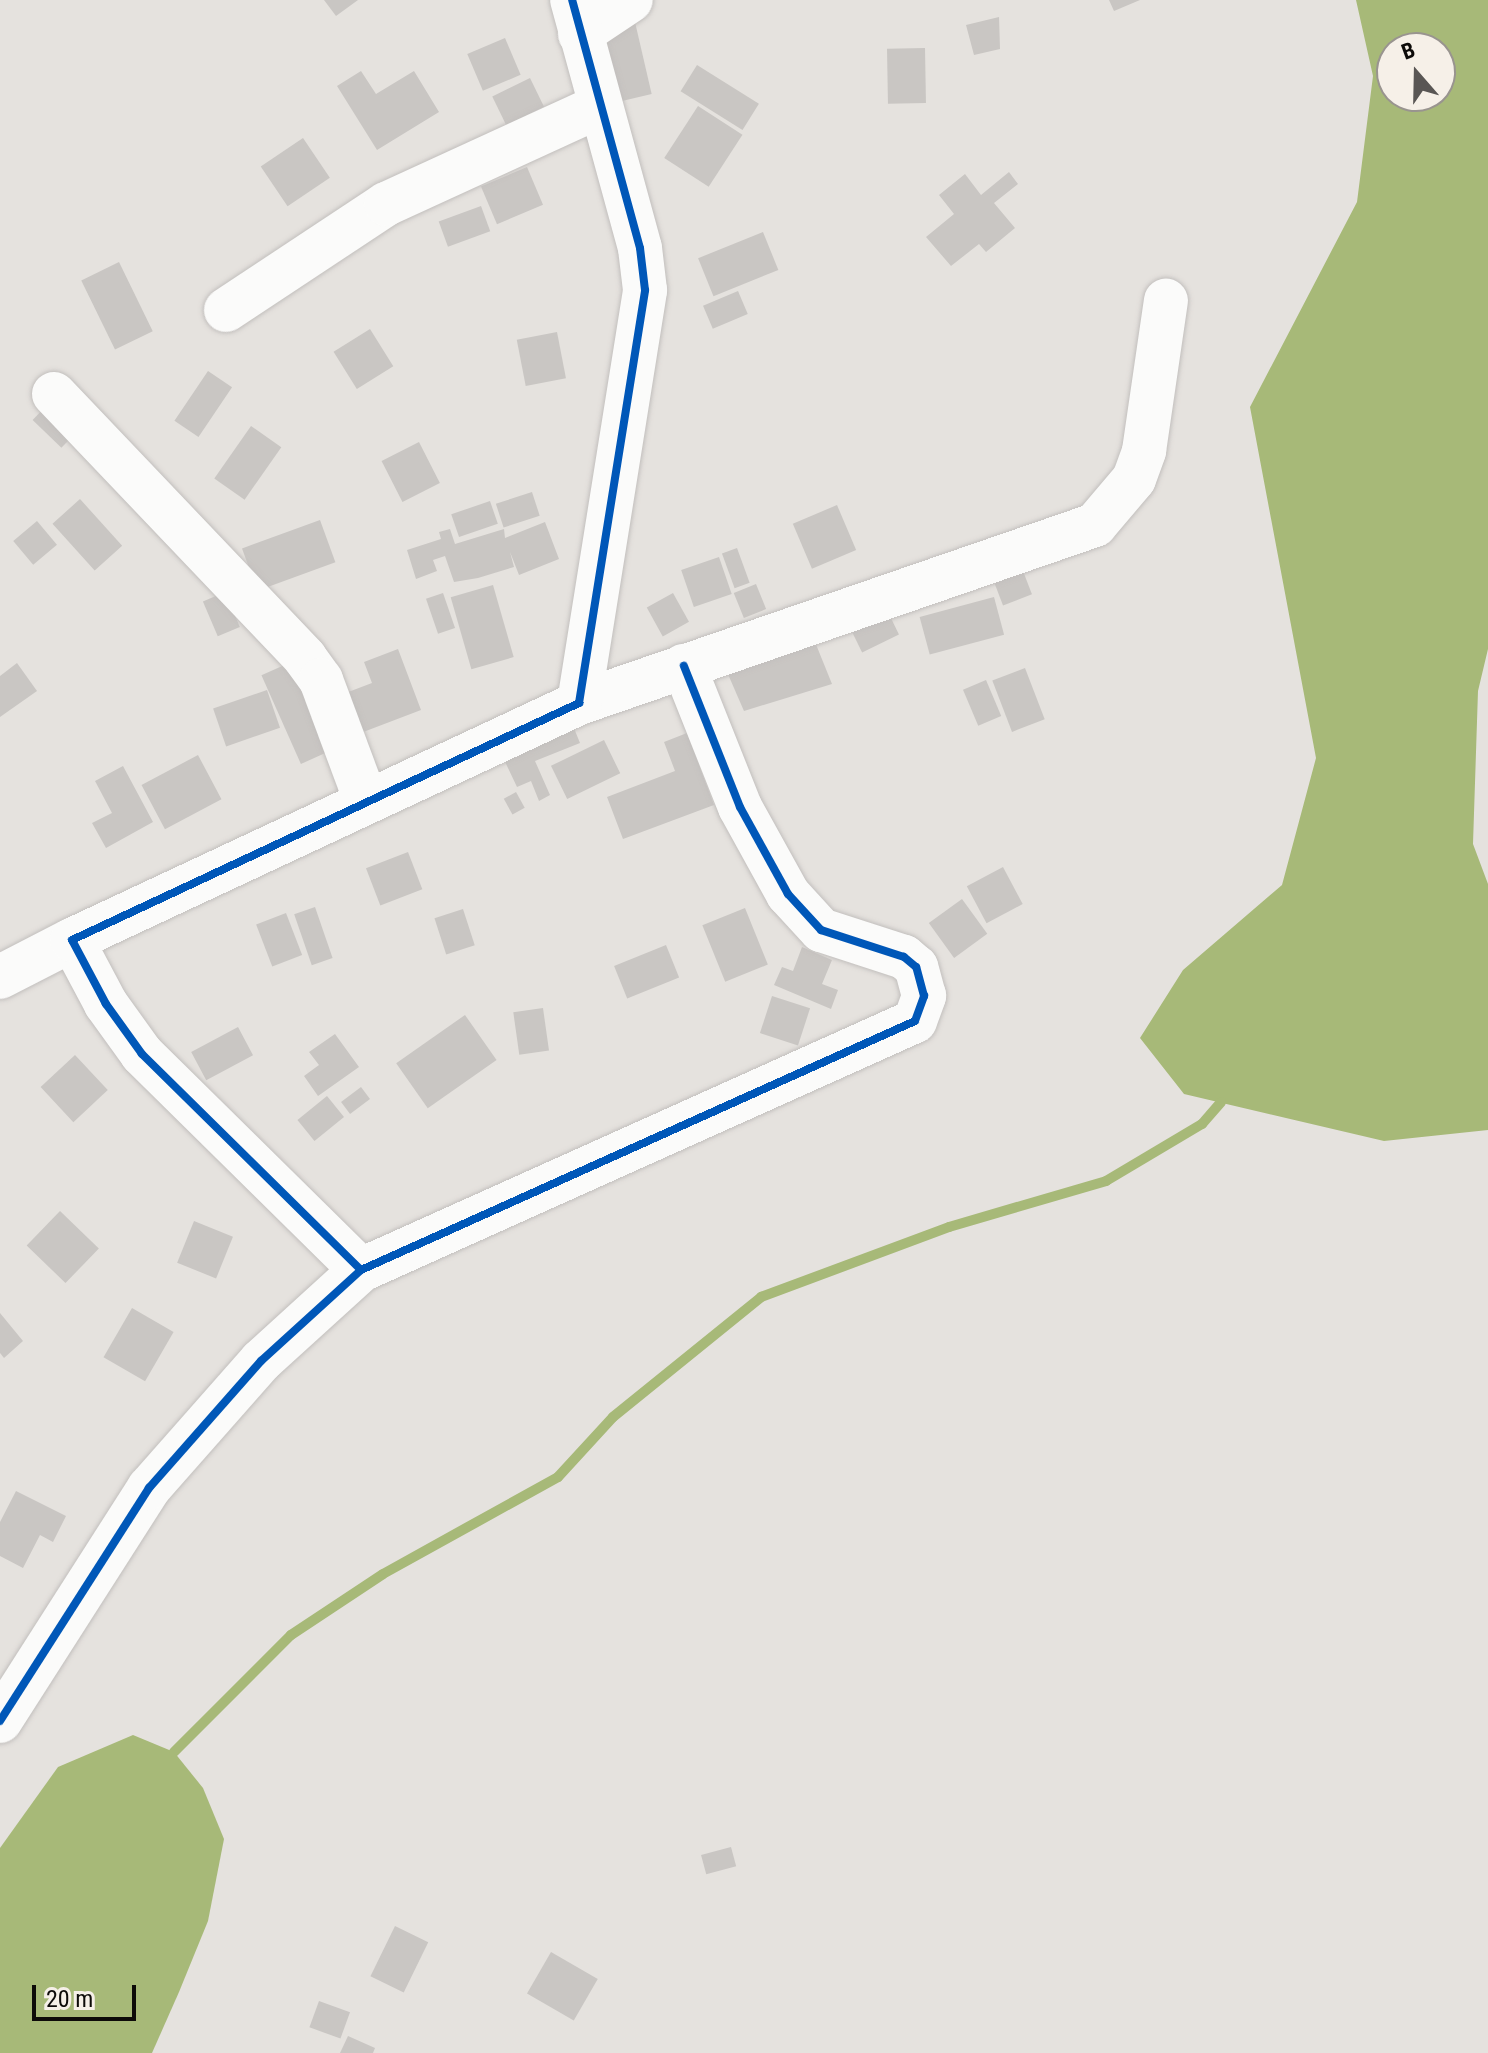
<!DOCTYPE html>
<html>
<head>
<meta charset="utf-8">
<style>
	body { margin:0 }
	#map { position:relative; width:1488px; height:2053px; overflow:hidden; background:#e5e2de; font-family:"Roboto Condensed",sans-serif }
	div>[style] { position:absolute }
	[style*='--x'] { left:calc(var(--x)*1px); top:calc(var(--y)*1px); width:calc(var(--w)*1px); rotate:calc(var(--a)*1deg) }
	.water>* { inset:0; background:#a7b978 }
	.stream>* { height:10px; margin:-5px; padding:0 5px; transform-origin:5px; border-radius:5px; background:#a7b978 }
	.building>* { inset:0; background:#c9c6c3; transform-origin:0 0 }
	.roads { filter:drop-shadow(0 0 2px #c2bfbd) drop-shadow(0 0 2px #c2bfbd) }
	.minor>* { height:44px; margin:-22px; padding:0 22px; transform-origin:22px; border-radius:22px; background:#fbfbfa }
	.cycleway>* { height:8px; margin:-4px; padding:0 4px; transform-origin:4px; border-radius:4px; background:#0057b8 }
	span { translate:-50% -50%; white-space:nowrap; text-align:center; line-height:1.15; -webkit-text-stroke:8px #f6f0e8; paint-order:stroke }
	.north { position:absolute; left:1376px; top:32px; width:80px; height:80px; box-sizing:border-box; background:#f6f0e8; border:2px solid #99948f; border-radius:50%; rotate:340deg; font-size:22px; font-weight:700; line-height:32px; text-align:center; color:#0d0b09 }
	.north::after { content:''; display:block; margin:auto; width:28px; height:36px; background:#595654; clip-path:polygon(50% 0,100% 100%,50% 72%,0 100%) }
	.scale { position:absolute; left:32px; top:1985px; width:104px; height:36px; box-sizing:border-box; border:4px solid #0d0b09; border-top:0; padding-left:10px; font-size:24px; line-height:28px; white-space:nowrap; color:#0d0b09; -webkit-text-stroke:6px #f6f0e8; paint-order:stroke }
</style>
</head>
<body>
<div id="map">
	<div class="water">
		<div style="clip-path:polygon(evenodd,1356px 0,1488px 0,1488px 649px,1478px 691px,1473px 844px,1488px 884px,1488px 1130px,1384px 1141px,1184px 1094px,1140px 1038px,1183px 970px,1282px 885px,1316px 758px,1250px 407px,1357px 202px,1373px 76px,1356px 0,1440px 48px,1440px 96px,1392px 96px,1392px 48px,1440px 48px)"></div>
		<div style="clip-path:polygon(133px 1735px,174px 1752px,203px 1788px,224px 1839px,208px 1921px,179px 1992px,152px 2053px,0 2053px,0 1848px,58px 1767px)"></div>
	</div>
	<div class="stream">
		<div style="--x:174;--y:1752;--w:165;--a:-45"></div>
		<div style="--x:291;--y:1635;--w:110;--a:-33.5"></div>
		<div style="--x:383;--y:1574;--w:200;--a:-29"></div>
		<div style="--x:558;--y:1477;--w:81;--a:-47.5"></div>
		<div style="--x:613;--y:1417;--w:191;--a:-39"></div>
		<div style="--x:761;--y:1297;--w:201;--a:-20.4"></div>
		<div style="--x:949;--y:1227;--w:164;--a:-16.3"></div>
		<div style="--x:1106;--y:1181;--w:112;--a:-30.7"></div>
		<div style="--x:1202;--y:1124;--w:29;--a:-49"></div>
	</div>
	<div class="building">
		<div style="clip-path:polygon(324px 0,358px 0,336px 16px)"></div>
		<div style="clip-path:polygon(1109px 0,1140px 0,1114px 11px)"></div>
		<div style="clip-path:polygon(999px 17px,1000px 49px,974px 55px,966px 25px)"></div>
		<div style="left:635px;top:22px;width:74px;height:38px;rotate:77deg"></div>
		<div style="left:505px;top:38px;width:40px;height:41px;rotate:67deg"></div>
		<div style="left:925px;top:48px;width:55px;height:38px;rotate:89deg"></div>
		<div style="left:697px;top:65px;width:73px;height:31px;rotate:32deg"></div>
		<div style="clip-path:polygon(361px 71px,376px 94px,414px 71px,439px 112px,377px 150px,337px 86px)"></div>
		<div style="left:530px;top:78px;width:32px;height:42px;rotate:64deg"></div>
		<div style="left:698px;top:106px;width:53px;height:62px;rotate:33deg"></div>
		<div style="left:303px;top:138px;width:48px;height:51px;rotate:56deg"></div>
		<div style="left:527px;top:167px;width:41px;height:50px;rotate:67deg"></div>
		<div style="clip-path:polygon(1009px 172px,1018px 184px,994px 203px,1015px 228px,986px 252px,979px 244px,951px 266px,926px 237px,954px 214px,939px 195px,965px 174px,981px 195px)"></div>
		<div style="left:481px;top:206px;width:27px;height:45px;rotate:70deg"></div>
		<div style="left:763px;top:232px;width:41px;height:70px;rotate:68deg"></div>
		<div style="left:119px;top:262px;width:77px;height:42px;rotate:64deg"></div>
		<div style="left:738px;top:291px;width:25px;height:38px;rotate:67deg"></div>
		<div style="left:370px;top:329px;width:44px;height:43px;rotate:58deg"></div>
		<div style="left:557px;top:332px;width:47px;height:41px;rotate:79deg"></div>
		<div style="left:208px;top:371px;width:29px;height:60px;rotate:34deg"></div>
		<div style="left:50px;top:402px;width:40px;height:25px;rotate:44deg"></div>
		<div style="left:251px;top:426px;width:37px;height:64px;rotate:35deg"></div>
		<div style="left:419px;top:442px;width:46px;height:42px;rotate:63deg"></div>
		<div style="left:532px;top:492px;width:25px;height:38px;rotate:72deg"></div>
		<div style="left:80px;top:499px;width:63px;height:37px;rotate:48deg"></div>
		<div style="left:490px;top:501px;width:24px;height:41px;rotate:71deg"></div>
		<div style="left:837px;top:505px;width:49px;height:48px;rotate:67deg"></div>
		<div style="left:320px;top:520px;width:45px;height:83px;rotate:70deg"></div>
		<div style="left:37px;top:521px;width:31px;height:31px;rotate:50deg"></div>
		<div style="clip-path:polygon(545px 522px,559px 559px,519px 575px,510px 552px,514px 567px,478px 578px,454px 582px,445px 556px,433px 560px,437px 571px,416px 579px,407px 550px,441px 539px,439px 532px,450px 529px,455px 544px,504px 529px,505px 538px)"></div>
		<div style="left:737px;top:548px;width:37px;height:16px;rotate:70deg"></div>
		<div style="left:719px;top:557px;width:39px;height:40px;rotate:71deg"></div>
		<div style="left:1023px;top:571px;width:25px;height:31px;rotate:69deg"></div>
		<div style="left:756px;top:584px;width:27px;height:24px;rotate:68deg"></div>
		<div style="left:493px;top:585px;width:75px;height:44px;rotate:74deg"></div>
		<div style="left:225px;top:592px;width:38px;height:24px;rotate:67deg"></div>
		<div style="left:443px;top:593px;width:37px;height:18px;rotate:71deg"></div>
		<div style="left:673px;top:593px;width:33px;height:30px;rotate:61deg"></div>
		<div style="left:994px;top:597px;width:39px;height:77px;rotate:75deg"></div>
		<div style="left:888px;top:612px;width:25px;height:41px;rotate:64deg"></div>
		<div style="clip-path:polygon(813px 637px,832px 684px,744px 711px,727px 672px)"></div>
		<div style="clip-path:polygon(398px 649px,421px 710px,358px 734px,343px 694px,372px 683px,364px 662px)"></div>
		<div style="left:298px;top:659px;width:97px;height:40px;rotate:66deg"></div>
		<div style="clip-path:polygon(17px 663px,37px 691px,0 717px,0 676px)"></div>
		<div style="left:1025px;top:668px;width:55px;height:35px;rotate:69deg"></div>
		<div style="left:986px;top:680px;width:39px;height:25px;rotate:67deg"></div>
		<div style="left:267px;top:690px;width:40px;height:57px;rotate:71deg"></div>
		<div style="clip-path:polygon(569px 716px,580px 743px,535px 761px,550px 795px,539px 801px,531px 781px,517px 787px,498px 747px)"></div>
		<div style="clip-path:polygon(687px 733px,714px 805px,623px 839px,607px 797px,675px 771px,664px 742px)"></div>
		<div style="left:604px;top:740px;width:37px;height:59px;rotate:64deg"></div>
		<div style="left:198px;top:755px;width:50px;height:64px;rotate:62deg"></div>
		<div style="clip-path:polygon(123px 766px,153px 822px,106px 848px,92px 823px,112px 813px,95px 781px)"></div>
		<div style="left:516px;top:792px;width:18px;height:14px;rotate:61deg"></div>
		<div style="left:408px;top:852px;width:40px;height:45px;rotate:69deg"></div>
		<div style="left:1003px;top:867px;width:42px;height:41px;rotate:62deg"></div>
		<div style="left:962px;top:899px;width:43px;height:41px;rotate:54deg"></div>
		<div style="left:315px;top:907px;width:54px;height:22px;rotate:71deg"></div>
		<div style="left:745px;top:908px;width:61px;height:46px;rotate:68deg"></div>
		<div style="left:463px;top:909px;width:38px;height:30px;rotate:72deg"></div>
		<div style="left:286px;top:913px;width:45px;height:32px;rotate:69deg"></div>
		<div style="left:666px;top:945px;width:35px;height:56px;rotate:68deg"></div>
		<div style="clip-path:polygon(802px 947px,832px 960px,822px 984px,838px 990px,831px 1009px,774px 985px,782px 967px,793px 971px)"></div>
		<div style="left:772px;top:996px;width:40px;height:39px;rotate:18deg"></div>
		<div style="left:543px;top:1008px;width:43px;height:30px;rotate:82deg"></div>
		<div style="left:465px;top:1015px;width:55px;height:84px;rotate:55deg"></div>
		<div style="left:238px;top:1027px;width:32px;height:53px;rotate:62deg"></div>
		<div style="clip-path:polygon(335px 1034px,359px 1067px,318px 1096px,304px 1076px,319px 1065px,309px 1052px)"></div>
		<div style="left:75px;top:1055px;width:48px;height:47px;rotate:47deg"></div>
		<div style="left:361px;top:1087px;width:15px;height:25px;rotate:53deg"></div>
		<div style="left:327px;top:1096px;width:27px;height:38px;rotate:51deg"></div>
		<div style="left:60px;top:1211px;width:54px;height:48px;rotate:44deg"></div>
		<div style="left:194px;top:1221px;width:42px;height:45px;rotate:22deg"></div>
		<div style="left:132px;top:1308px;width:48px;height:57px;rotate:30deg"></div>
		<div style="clip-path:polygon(0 1313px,23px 1341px,4px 1358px,0 1353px)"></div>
		<div style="clip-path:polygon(16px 1491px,66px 1516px,53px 1542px,40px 1535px,23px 1568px,0 1556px,0 1522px)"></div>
		<div style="left:731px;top:1847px;width:20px;height:31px;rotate:75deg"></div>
		<div style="left:395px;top:1926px;width:37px;height:56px;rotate:26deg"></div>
		<div style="left:551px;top:1952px;width:54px;height:48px;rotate:30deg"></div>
		<div style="left:319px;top:2001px;width:33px;height:28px;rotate:20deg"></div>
		<div style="clip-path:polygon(348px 2036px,375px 2048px,373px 2053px,340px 2053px)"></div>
	</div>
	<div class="roads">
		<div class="minor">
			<div style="--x:580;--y:34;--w:61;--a:-33.7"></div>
			<div style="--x:226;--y:310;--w:192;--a:-33.5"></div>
			<div style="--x:386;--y:204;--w:233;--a:-24.6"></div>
			<div style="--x:54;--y:394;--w:364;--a:46.4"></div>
			<div style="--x:305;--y:658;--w:27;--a:54"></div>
			<div style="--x:321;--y:680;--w:126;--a:69.6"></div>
			<div style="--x:579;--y:703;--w:546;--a:-19.03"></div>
			<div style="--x:1095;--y:525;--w:60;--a:-49.7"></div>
			<div style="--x:1134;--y:479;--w:30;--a:-70"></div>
			<div style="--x:1144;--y:451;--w:152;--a:-81.7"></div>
			<div style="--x:0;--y:977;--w:81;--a:-27.2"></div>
			<div style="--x:361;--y:1270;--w:607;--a:-24.2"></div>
			<div style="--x:915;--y:1021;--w:27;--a:-70"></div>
			<div style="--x:924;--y:996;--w:30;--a:-105"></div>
			<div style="--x:916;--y:967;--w:16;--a:-140"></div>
			<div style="--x:904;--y:957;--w:87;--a:-162"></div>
			<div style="--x:821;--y:930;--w:49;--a:-132.5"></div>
			<div style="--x:788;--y:894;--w:99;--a:-118.9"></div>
			<div style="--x:740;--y:807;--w:152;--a:-111.7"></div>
			<div style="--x:0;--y:1721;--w:277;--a:-57.4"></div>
			<div style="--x:149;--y:1488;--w:169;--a:-48.6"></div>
			<div style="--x:261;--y:1361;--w:135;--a:-42.3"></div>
			<div style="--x:361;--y:1270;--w:308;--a:-135.4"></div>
			<div style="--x:142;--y:1054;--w:62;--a:-125.8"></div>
			<div style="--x:106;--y:1004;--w:72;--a:-118"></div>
			<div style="--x:72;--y:940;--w:560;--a:-25.05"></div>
			<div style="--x:579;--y:703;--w:418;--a:-80.9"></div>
			<div style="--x:645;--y:290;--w:42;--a:-96.8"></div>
			<div style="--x:640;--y:248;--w:257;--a:-105.3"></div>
		</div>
	</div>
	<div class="cycleway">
		<div style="--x:361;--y:1270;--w:607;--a:-24.2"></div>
		<div style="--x:915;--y:1021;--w:27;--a:-70"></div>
		<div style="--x:924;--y:996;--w:30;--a:-105"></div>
		<div style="--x:916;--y:967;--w:16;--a:-140"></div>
		<div style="--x:904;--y:957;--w:87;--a:-162"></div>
		<div style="--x:821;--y:930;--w:49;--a:-132.5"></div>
		<div style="--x:788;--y:894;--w:99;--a:-118.9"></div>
		<div style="--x:740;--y:807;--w:152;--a:-111.7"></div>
		<div style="--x:0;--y:1721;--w:277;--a:-57.4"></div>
		<div style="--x:149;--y:1488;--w:169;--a:-48.6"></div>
		<div style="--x:261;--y:1361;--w:135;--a:-42.3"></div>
		<div style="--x:361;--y:1270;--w:308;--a:-135.4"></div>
		<div style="--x:142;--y:1054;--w:62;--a:-125.8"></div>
		<div style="--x:106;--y:1004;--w:72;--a:-118"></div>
		<div style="--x:72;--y:940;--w:560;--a:-25.05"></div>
		<div style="--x:579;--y:703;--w:418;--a:-80.9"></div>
		<div style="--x:645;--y:290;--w:42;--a:-96.8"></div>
		<div style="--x:640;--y:248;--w:257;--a:-105.3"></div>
	</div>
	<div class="north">B</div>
	<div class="scale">20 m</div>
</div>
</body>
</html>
